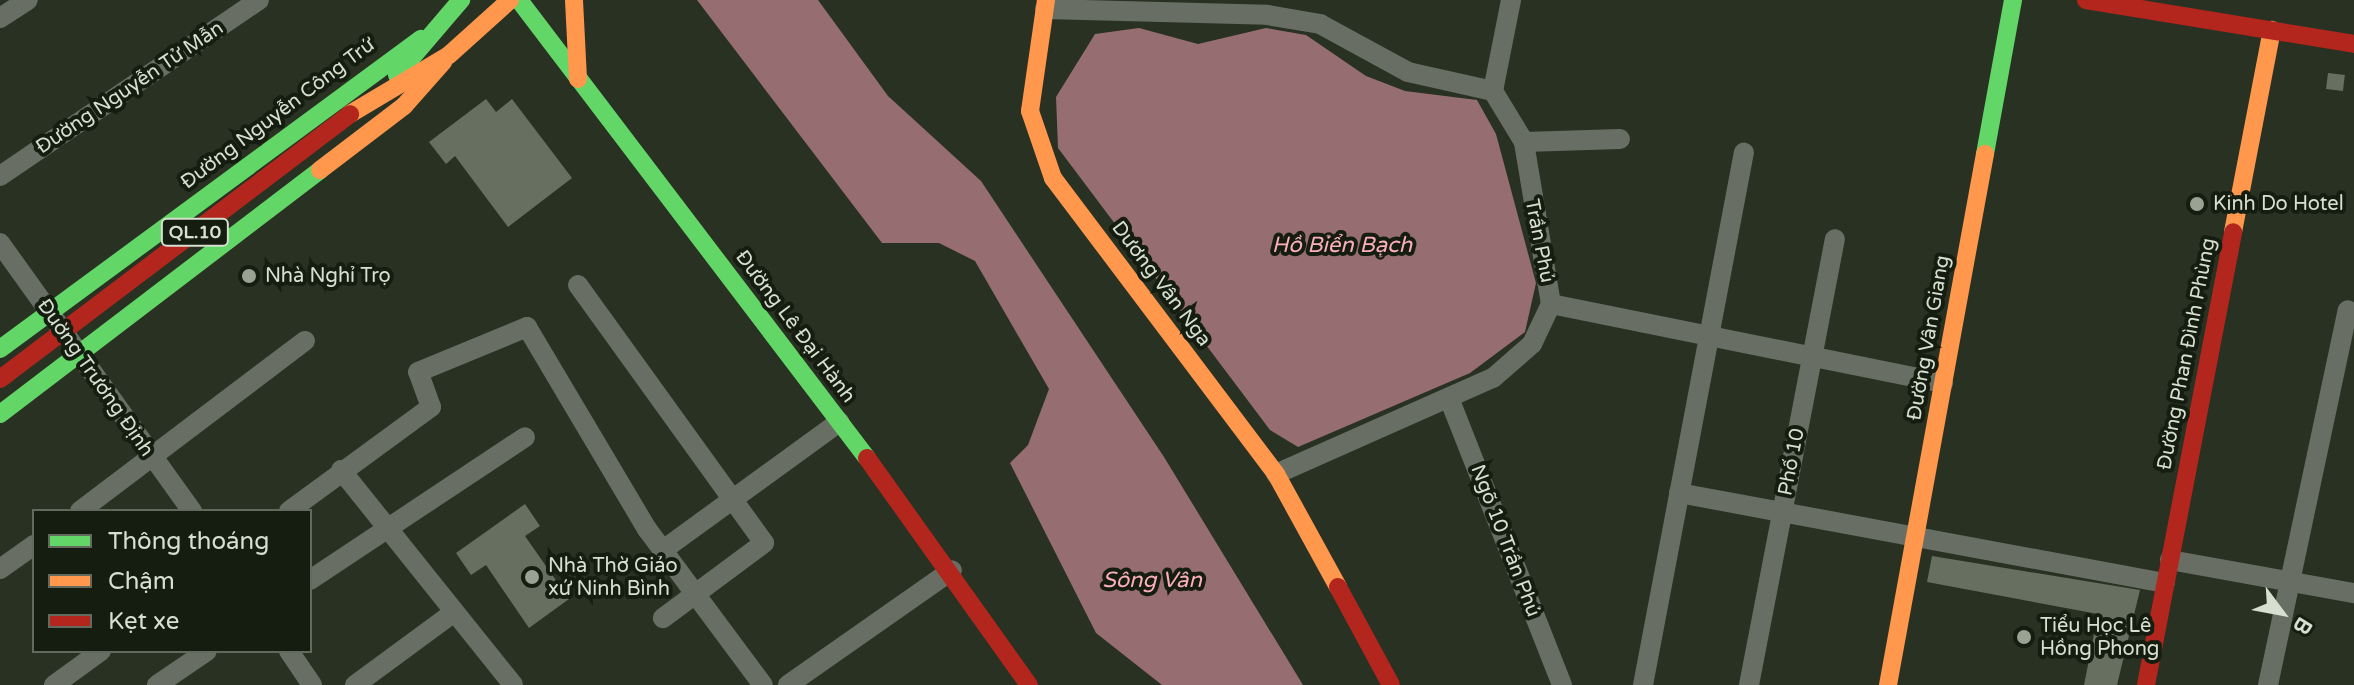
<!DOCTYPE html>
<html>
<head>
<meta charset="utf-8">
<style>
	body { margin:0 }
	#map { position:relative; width:2354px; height:685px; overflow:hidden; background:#293122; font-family:"Varela Round",sans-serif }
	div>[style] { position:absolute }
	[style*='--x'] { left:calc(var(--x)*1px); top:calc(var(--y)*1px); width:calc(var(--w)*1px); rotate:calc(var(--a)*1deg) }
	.water>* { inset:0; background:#966d71 }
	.building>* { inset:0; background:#676f61; transform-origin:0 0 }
	.street>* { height:20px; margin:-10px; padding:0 10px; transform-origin:10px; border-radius:10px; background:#686e63 }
	.fast>* { height:18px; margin:-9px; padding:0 9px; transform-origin:9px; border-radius:9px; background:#63d668 }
	.slow>* { height:18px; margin:-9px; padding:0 9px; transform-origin:9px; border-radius:9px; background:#ff974d }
	.jam>* { height:18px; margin:-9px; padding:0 9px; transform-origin:9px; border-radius:9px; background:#b3261e }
	.dots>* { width:22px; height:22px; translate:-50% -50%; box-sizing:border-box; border:4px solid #151c10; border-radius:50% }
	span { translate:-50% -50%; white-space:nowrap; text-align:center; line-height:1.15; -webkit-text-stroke:8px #151c10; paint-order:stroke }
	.shield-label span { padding:2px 6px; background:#151c10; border:2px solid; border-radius:6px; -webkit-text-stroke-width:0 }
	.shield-label { font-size:18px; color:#d7e0d0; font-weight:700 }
	.street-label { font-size:20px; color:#d7e0d0 }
	.poi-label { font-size:20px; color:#d7e0d0 }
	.left { translate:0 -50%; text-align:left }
	.water-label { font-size:22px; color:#fbafba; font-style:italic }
	.legend { position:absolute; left:32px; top:509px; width:280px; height:144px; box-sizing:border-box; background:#151c10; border:2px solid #636a5d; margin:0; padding:10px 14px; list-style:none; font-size:24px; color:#d7e0d0 }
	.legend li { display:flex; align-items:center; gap:16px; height:40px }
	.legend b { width:40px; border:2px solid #636a5d }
	.north { position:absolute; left:2242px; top:573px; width:80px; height:80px; -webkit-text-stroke:6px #151c10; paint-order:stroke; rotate:122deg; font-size:22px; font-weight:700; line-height:32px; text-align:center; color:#d7e0d0 }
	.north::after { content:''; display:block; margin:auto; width:28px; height:36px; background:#d7e0d0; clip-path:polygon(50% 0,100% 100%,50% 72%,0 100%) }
</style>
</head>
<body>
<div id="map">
	<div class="water">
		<div style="clip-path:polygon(697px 0,818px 0,888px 96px,981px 181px,1164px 457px,1303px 685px,1162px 685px,1096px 633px,1010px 463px,1028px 445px,1049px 389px,975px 261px,939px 243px,882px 243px)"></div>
		<div style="clip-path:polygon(1139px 28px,1198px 44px,1266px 28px,1306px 35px,1366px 76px,1405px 91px,1477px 100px,1496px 134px,1536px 283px,1525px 332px,1470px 373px,1298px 447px,1270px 430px,1058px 148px,1056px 97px,1095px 34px)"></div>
	</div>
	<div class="building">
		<div style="left:2328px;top:73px;width:17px;height:16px;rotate:7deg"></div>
		<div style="clip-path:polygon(486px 99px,496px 112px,512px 99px,572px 178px,508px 227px,455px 156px,446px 164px,429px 142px)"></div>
		<div style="clip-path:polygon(525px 504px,540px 526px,525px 536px,569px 599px,529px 628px,486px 565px,471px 575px,456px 553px)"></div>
		<div style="clip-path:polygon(1932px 556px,2140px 590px,2117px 685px,2084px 685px,2098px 614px,1927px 582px)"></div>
	</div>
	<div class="street">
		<div style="--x:1045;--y:9;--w:222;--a:1.5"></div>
		<div style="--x:1267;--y:15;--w:54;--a:9.6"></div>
		<div style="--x:1320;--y:24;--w:100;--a:28.6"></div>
		<div style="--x:1408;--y:72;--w:87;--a:12.6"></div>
		<div style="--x:0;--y:18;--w:33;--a:-33"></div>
		<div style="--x:1524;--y:142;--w:96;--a:-1.8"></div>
		<div style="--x:0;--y:176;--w:313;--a:-34.2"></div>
		<div style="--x:0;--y:243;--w:330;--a:54.4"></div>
		<div style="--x:578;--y:285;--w:318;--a:54.2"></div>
		<div style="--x:764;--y:543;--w:126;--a:143.4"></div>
		<div style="--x:1551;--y:304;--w:400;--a:11.4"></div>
		<div style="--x:1449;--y:398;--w:308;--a:68.5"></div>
		<div style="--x:341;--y:470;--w:275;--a:51.3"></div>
		<div style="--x:1276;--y:474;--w:237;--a:-23.9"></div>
		<div style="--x:1493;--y:378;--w:52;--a:-41.1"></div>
		<div style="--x:1532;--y:344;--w:44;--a:-64.6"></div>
		<div style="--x:1551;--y:304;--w:164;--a:-99.5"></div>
		<div style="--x:1524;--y:142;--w:60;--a:-121.3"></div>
		<div style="--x:1493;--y:91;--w:93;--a:-78.8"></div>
		<div style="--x:1679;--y:493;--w:494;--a:10.5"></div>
		<div style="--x:80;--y:511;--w:282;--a:-37.1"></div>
		<div style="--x:289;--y:511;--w:176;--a:-36.2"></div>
		<div style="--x:431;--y:407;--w:37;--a:-110"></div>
		<div style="--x:418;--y:372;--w:118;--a:-22.4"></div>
		<div style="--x:527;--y:327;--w:235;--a:59.3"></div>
		<div style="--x:647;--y:529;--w:194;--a:53.4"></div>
		<div style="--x:663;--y:550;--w:218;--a:-36"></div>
		<div style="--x:2170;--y:560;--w:187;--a:10.2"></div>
		<div style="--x:0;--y:569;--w:42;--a:-35.2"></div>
		<div style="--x:310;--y:580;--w:258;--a:-33.6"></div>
		<div style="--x:289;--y:651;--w:41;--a:55.9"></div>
		<div style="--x:54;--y:685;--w:58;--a:-35.9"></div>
		<div style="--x:157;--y:685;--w:60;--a:-34.2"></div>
		<div style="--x:355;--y:685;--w:122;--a:-36.3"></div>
		<div style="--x:788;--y:685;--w:200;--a:-35"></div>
		<div style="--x:1643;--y:685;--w:542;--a:-79.27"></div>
		<div style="--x:1749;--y:685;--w:454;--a:-79.1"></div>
		<div style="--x:2268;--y:685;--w:383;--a:-78"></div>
	</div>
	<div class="fast">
		<div style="--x:519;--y:0;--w:575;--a:52.77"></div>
		<div style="--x:397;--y:75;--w:99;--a:-49.5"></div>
		<div style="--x:1985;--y:154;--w:157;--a:-79.7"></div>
		<div style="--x:0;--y:349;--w:523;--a:-36.37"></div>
		<div style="--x:0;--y:414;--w:402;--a:-37.3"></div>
	</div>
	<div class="slow">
		<div style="--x:574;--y:0;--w:79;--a:87.1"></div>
		<div style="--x:1046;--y:0;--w:112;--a:98.2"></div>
		<div style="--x:1030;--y:111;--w:71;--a:71.1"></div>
		<div style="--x:1053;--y:178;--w:371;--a:53"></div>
		<div style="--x:1276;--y:474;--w:129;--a:61.2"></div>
		<div style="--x:350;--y:114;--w:115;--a:-30.8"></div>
		<div style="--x:449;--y:55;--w:82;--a:-42"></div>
		<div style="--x:320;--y:170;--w:106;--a:-37.3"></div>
		<div style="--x:404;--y:106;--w:59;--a:-48.4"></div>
		<div style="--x:2233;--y:232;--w:206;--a:-79.1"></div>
		<div style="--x:1888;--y:685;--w:540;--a:-79.65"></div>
	</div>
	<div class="jam">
		<div style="--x:2086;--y:0;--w:272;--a:9.3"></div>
		<div style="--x:0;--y:379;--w:439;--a:-37.1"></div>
		<div style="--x:867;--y:458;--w:279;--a:54.5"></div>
		<div style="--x:1338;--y:587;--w:111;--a:61.6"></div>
		<div style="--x:2146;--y:685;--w:461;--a:-79.1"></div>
	</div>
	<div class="dots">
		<div style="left:2197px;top:204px;background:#9aa393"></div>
		<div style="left:249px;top:276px;background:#9aa393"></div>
		<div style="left:532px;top:577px;background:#9aa393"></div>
		<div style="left:2024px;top:637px;background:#9aa393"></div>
	</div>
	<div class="shield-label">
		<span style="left:195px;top:232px">QL.10</span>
	</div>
	<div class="street-label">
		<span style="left:130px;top:88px;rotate:-34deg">Đường Nguyễn Tử Mẫn</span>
		<span style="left:278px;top:114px;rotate:-37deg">Đường Nguyễn Công Trứ</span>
		<span style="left:1539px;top:241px;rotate:79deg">Trần Phú</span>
		<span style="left:1161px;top:284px;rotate:53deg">Dương Vân Nga</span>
		<span style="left:795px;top:327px;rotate:53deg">Đường Lê Đại Hành</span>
		<span style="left:1929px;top:338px;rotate:-80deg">Đường Vân Giang</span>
		<span style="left:2187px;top:354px;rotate:-79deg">Đường Phan Đình Phùng</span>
		<span style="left:95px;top:378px;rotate:55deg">Đuờng Trương Định</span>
		<span style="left:1792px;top:462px;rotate:-79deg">Phố 10</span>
		<span style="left:1505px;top:541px;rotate:69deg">Ngõ 10 Trần Phú</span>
	</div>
	<div class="poi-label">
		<span class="left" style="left:2213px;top:204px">Kinh Do Hotel</span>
		<span class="left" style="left:265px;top:276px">Nhà Nghỉ Trọ</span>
		<span class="left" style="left:548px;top:578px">Nhà Thờ Giáo<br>xứ Ninh Bình</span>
		<span class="left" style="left:2040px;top:638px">Tiểu Học Lê<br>Hồng Phong</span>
	</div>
	<div class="water-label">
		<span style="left:1342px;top:246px">Hồ Biển Bạch</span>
		<span style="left:1152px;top:581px">Sông Vân</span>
	</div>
	<ul class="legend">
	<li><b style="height:10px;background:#63d668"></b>Thông thoáng</li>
	<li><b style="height:10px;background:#ff974d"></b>Chậm</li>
	<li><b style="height:10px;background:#b3261e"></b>Kẹt xe</li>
	</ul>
	<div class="north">B</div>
</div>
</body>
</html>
